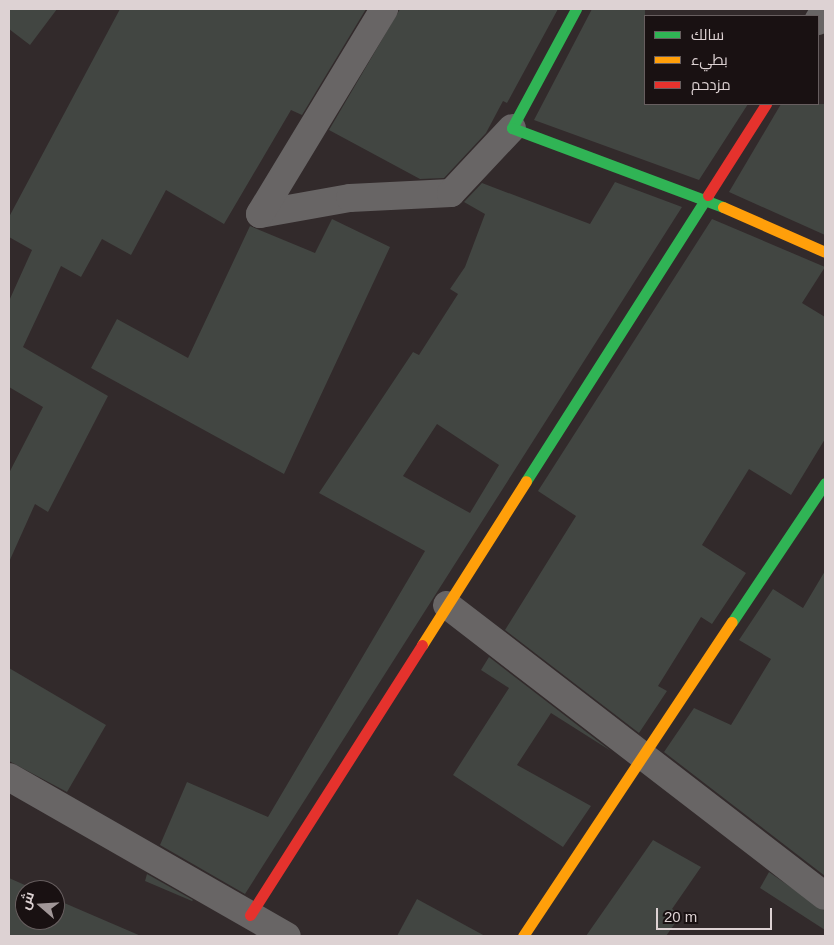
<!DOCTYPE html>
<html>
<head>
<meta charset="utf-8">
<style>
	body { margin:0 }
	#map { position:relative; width:834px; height:945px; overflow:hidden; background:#322a2b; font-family:Arial,Cairo,sans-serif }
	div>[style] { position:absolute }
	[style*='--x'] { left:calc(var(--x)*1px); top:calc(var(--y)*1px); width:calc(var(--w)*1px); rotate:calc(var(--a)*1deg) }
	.building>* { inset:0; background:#424642 }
	.street>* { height:28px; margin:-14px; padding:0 14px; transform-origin:14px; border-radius:14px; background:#686565 }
	.fast>* { height:11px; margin:-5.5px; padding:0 5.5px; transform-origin:5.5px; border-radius:5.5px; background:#30b455 }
	.slow>* { height:11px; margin:-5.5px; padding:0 5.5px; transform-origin:5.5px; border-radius:5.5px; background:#ff9f0a }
	.jam>* { height:11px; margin:-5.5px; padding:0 5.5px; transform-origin:5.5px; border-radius:5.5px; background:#e5322d }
	span { translate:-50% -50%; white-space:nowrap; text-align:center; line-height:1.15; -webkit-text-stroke:4px #191112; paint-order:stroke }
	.frame { position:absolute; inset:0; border:10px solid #ddd2d3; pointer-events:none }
	.legend { position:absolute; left:644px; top:15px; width:175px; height:90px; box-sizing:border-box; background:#191112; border:1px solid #675e5f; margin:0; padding:6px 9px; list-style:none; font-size:15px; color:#ddd2d3 }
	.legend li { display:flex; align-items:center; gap:10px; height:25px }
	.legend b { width:25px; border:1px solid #675e5f }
	.north { position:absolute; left:15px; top:880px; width:50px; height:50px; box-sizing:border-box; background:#191112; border:1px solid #675e5f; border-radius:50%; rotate:289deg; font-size:14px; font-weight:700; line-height:20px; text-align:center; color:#ddd2d3 }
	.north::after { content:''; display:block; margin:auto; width:18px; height:22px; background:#a19798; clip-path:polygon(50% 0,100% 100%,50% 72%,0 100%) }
	.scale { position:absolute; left:656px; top:908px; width:116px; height:22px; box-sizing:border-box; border:2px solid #ddd2d3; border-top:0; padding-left:6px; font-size:15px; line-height:18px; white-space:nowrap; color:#ddd2d3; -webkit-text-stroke:4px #191112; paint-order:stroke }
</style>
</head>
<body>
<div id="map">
	<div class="building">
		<div style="clip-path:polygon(9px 9px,57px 9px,30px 45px,9px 29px)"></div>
		<div style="clip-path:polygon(120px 9px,366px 9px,302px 115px,291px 110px,224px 224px,166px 190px,131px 255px,102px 239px,81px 277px,61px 266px,23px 347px,108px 396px,48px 512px,35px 504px,9px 562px,9px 473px,43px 407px,9px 387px,9px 301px,32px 250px,9px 237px,9px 217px)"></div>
		<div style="clip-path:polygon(400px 9px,558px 9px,507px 103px,503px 101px,486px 133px,444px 178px,420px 179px,329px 130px)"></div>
		<div style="clip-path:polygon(592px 9px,645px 9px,645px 104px,748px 104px,699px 180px,534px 120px)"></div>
		<div style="clip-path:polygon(781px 104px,825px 104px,825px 235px,729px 192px)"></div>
		<div style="clip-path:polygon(evenodd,615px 182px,682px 207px,245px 894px,160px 845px,187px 782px,268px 817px,425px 551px,319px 493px,413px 352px,419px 355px,458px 294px,450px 289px,465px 267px,485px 214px,464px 202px,482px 183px,590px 224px,615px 182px,437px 424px,499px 465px,470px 513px,403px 476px,437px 424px)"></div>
		<div style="clip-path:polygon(332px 219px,390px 247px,284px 474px,91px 368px,117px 319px,188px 358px,250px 226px,315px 253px)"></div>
		<div style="clip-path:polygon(712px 219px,825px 267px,802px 303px,825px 317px,825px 439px,791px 495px,749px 469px,702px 545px,746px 573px,712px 624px,701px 617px,658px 686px,667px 691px,639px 733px,505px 630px,576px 516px,538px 491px)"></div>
		<div style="clip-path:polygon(825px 571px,825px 876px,664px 752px,694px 708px,731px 725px,771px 659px,739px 640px,773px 589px,803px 608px)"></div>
		<div style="clip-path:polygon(489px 657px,611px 751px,551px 713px,517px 765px,591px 806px,563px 847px,453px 775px,509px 688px,481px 670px)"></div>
		<div style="clip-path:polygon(9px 668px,106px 725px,67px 792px,9px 761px)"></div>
		<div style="clip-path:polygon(653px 840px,701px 867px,672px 909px,681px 915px,666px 936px,586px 936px)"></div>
		<div style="clip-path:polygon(769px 872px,825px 911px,825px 930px,760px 888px)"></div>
		<div style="clip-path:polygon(147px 874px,193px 900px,192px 901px,145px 881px)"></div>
		<div style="clip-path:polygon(9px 878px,36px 890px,25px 890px,25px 920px,55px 920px,55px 899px,141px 936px,9px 936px)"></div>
		<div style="clip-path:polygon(417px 899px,485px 936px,397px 936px)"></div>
	</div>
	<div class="street">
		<div style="--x:818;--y:21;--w:14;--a:-60"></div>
		<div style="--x:260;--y:214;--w:91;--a:-10.1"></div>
		<div style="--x:350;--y:198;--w:101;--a:-2.8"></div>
		<div style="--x:451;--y:193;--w:89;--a:-46.8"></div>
		<div style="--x:260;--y:214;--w:240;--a:-58.8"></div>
		<div style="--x:447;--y:605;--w:477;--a:37.6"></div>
		<div style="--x:9;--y:777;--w:320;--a:29.8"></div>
	</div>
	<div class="fast">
		<div style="--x:576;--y:9;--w:135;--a:118.3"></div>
		<div style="--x:512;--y:128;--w:225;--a:20.5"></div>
		<div style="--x:526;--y:481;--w:339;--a:-57.5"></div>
		<div style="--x:732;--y:622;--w:167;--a:-56.2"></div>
	</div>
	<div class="slow">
		<div style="--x:723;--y:207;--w:111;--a:23.8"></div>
		<div style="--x:422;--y:645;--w:194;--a:-57.6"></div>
		<div style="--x:523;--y:936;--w:377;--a:-56.4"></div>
	</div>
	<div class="jam">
		<div style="--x:708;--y:195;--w:108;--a:-57.5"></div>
		<div style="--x:250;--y:915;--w:320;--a:-57.5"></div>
	</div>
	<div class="frame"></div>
	<ul class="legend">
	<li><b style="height:6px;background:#30b455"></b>سالك</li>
	<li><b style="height:6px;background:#ff9f0a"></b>بطيء</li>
	<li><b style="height:6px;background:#e5322d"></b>مزدحم</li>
	</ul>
	<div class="north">ش</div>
	<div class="scale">20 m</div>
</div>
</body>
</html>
